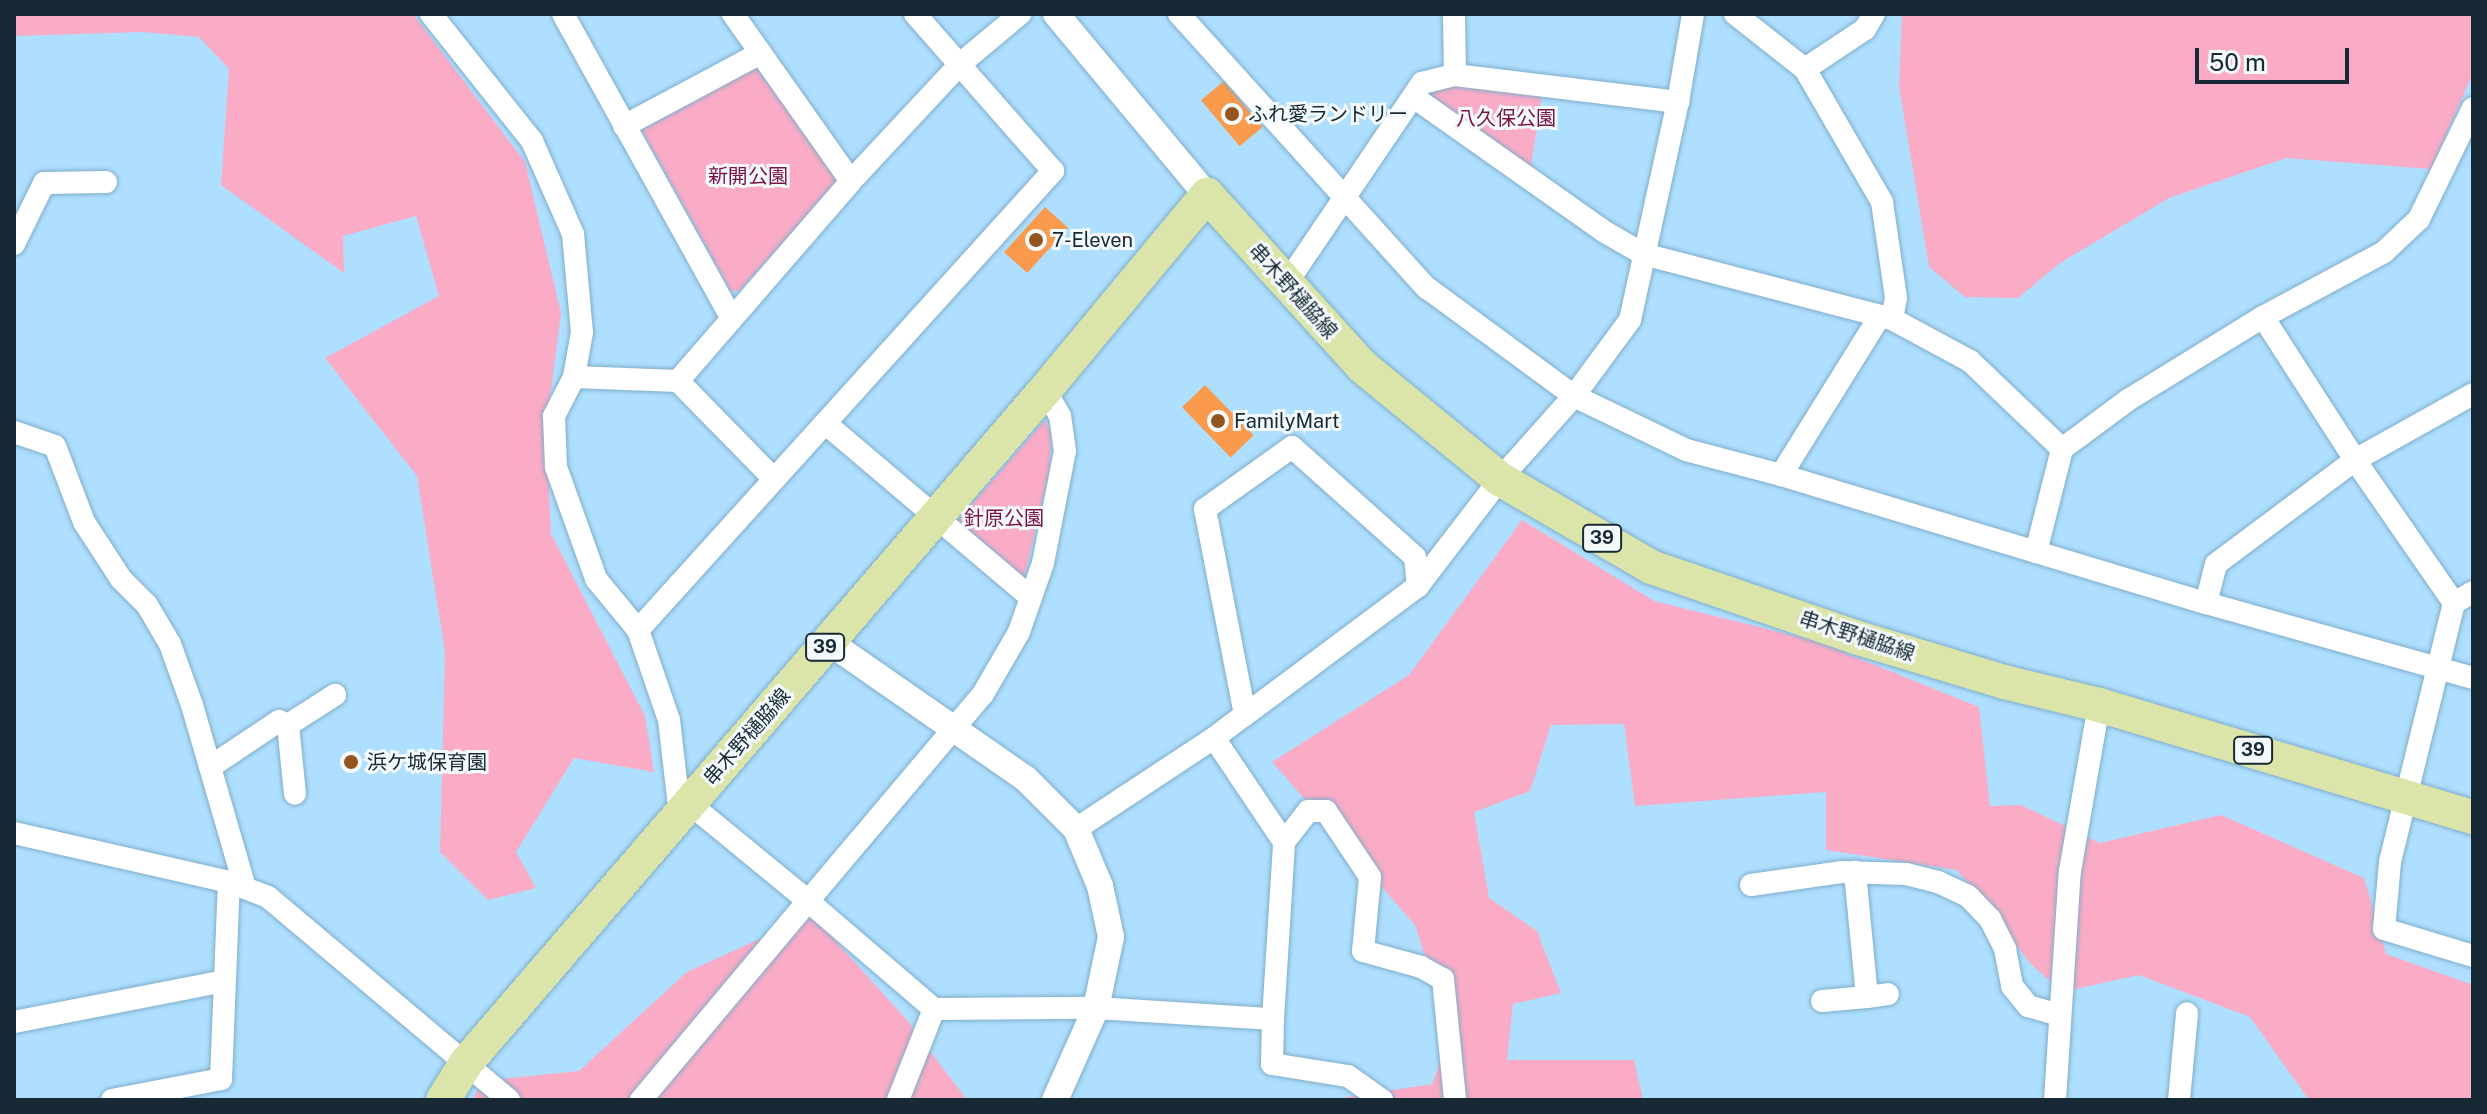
<!DOCTYPE html>
<html>
<head>
<meta charset="utf-8">
<style>
	body { margin:0 }
	#map { position:relative; width:2487px; height:1114px; overflow:hidden; background:#afdffe; font-family:"Public Sans","Noto Sans JP",sans-serif }
	div>[style] { position:absolute }
	[style*='--x'] { left:calc(var(--x)*1px); top:calc(var(--y)*1px); width:calc(var(--w)*1px); rotate:calc(var(--a)*1deg) }
	.green>* { inset:0; background:#faabc6 }
	.building>* { inset:0; background:#fa9a4d; transform-origin:0 0 }
	.roads { filter:drop-shadow(0 0 2px #80aecc) drop-shadow(0 0 2px #80aecc) }
	.minor>* { height:22px; margin:-11px; padding:0 11px; transform-origin:11px; border-radius:11px; background:#fff }
	.tertiary>* { height:26px; margin:-13px; padding:0 13px; transform-origin:13px; border-radius:13px; background:#fff }
	.primary>* { height:34px; margin:-17px; padding:0 17px; transform-origin:17px; border-radius:17px; background:#dbe5a9 }
	.dots>* { width:22px; height:22px; translate:-50% -50%; box-sizing:border-box; border:4px solid #f4f9fc; border-radius:50% }
	span { translate:-50% -50%; white-space:nowrap; text-align:center; line-height:1.15; -webkit-text-stroke:6px #f4f9fc; paint-order:stroke }
	.shield-label span { padding:2px 6px; background:#f4f9fc; border:2px solid; border-radius:6px; -webkit-text-stroke-width:0 }
	.shield-label { font-size:18px; color:#162934; font-weight:700 }
	.poi-label { font-size:20px; color:#162934 }
	.left { translate:0 -50%; text-align:left }
	.park-label { font-size:20px; color:#791345 }
	.street-label { font-size:20px; color:#162934 }
	.frame { position:absolute; inset:0; border:16px solid #162934; pointer-events:none }
	.scale { position:absolute; left:2195px; top:48px; width:154px; height:36px; box-sizing:border-box; border:4px solid #162934; border-top:0; padding-left:10px; font-size:24px; line-height:28px; white-space:nowrap; color:#162934; -webkit-text-stroke:6px #f4f9fc; paint-order:stroke }
</style>
</head>
<body>
<div id="map">
	<div class="green">
		<div style="clip-path:polygon(14px 14px,413px 14px,525px 162px,561px 313px,546px 429px,551px 534px,645px 716px,654px 772px,574px 758px,516px 852px,536px 888px,488px 900px,440px 852px,445px 653px,417px 476px,325px 358px,439px 296px,416px 216px,343px 236px,344px 273px,221px 185px,229px 69px,199px 37px,143px 32px,14px 36px)"></div>
		<div style="clip-path:polygon(1902px 14px,2473px 14px,2473px 73px,2431px 169px,2286px 158px,2169px 198px,2060px 263px,2018px 298px,1965px 297px,1929px 267px,1899px 87px)"></div>
		<div style="clip-path:polygon(755px 66px,836px 176px,835px 185px,739px 291px,731px 291px,641px 129px)"></div>
		<div style="clip-path:polygon(1491px 83px,1542px 95px,1531px 166px,1522px 167px,1428px 101px,1435px 88px)"></div>
		<div style="clip-path:polygon(1045px 420px,1051px 433px,1050px 468px,1024px 579px,958px 520px)"></div>
		<div style="clip-path:polygon(1522px 520px,1654px 601px,1815px 641px,1979px 707px,1990px 806px,2021px 805px,2100px 843px,2221px 815px,2364px 878px,2386px 954px,2473px 985px,2473px 1100px,2309px 1100px,2250px 1017px,2139px 975px,2062px 992px,2031px 964px,1957px 870px,1826px 850px,1826px 792px,1635px 806px,1624px 724px,1551px 725px,1530px 791px,1474px 812px,1489px 898px,1537px 931px,1561px 993px,1513px 1004px,1507px 1060px,1634px 1060px,1643px 1100px,1329px 1100px,1432px 1084px,1450px 1035px,1415px 925px,1272px 762px,1409px 675px)"></div>
		<div style="clip-path:polygon(812px 915px,906px 1019px,967px 1100px,472px 1100px,482px 1081px,579px 1071px,687px 972px)"></div>
	</div>
	<div class="building">
		<div style="left:1224px;top:81px;width:60px;height:30px;rotate:50deg"></div>
		<div style="left:1045px;top:207px;width:31px;height:61px;rotate:42deg"></div>
		<div style="left:1205px;top:385px;width:70px;height:32px;rotate:46deg"></div>
	</div>
	<div class="roads">
		<div class="minor">
			<div style="--x:431;--y:14;--w:162;--a:51.5"></div>
			<div style="--x:532;--y:141;--w:102;--a:66.2"></div>
			<div style="--x:573;--y:234;--w:98;--a:84.8"></div>
			<div style="--x:582;--y:332;--w:46;--a:100.1"></div>
			<div style="--x:574;--y:377;--w:44;--a:117.1"></div>
			<div style="--x:554;--y:416;--w:51;--a:87.8"></div>
			<div style="--x:556;--y:467;--w:119;--a:70.3"></div>
			<div style="--x:596;--y:579;--w:66;--a:50.5"></div>
			<div style="--x:638;--y:630;--w:95;--a:71"></div>
			<div style="--x:669;--y:720;--w:96;--a:83.4"></div>
			<div style="--x:563;--y:14;--w:346;--a:61"></div>
			<div style="--x:733;--y:14;--w:204;--a:54.8"></div>
			<div style="--x:1179;--y:14;--w:370;--a:47.9"></div>
			<div style="--x:1427;--y:288;--w:182;--a:36.3"></div>
			<div style="--x:1574;--y:396;--w:124;--a:25.7"></div>
			<div style="--x:1686;--y:450;--w:98;--a:14.7"></div>
			<div style="--x:1781;--y:475;--w:187;--a:-58.1"></div>
			<div style="--x:1454;--y:14;--w:61;--a:89.1"></div>
			<div style="--x:1735;--y:14;--w:89;--a:38.2"></div>
			<div style="--x:1805;--y:69;--w:154;--a:59.9"></div>
			<div style="--x:1882;--y:202;--w:97;--a:81.7"></div>
			<div style="--x:1896;--y:298;--w:21;--a:101"></div>
			<div style="--x:1805;--y:69;--w:72;--a:-33.7"></div>
			<div style="--x:1865;--y:29;--w:17;--a:-59"></div>
			<div style="--x:1415;--y:98;--w:232;--a:35.2"></div>
			<div style="--x:1605;--y:232;--w:44;--a:30.1"></div>
			<div style="--x:1643;--y:254;--w:257;--a:14.6"></div>
			<div style="--x:1892;--y:319;--w:89;--a:28.3"></div>
			<div style="--x:1970;--y:361;--w:127;--a:43.7"></div>
			<div style="--x:2062;--y:449;--w:82;--a:-36.6"></div>
			<div style="--x:2128;--y:400;--w:158;--a:-31.6"></div>
			<div style="--x:2263;--y:317;--w:137;--a:-28.2"></div>
			<div style="--x:2384;--y:252;--w:48;--a:-43.3"></div>
			<div style="--x:2419;--y:219;--w:123;--a:-64.1"></div>
			<div style="--x:624;--y:126;--w:155;--a:-28.1"></div>
			<div style="--x:14;--y:244;--w:68;--a:-63.8"></div>
			<div style="--x:44;--y:183;--w:62;--a:-0.9"></div>
			<div style="--x:1286;--y:284;--w:243;--a:-55.9"></div>
			<div style="--x:1422;--y:83;--w:34;--a:-14"></div>
			<div style="--x:1455;--y:75;--w:225;--a:6.9"></div>
			<div style="--x:2263;--y:317;--w:170;--a:57.2"></div>
			<div style="--x:2355;--y:460;--w:174;--a:55.3"></div>
			<div style="--x:2454;--y:603;--w:267;--a:103.9"></div>
			<div style="--x:2390;--y:862;--w:67;--a:95.1"></div>
			<div style="--x:2384;--y:929;--w:93;--a:16.9"></div>
			<div style="--x:574;--y:377;--w:104;--a:2.2"></div>
			<div style="--x:678;--y:381;--w:137;--a:45.6"></div>
			<div style="--x:678;--y:381;--w:264;--a:-49.1"></div>
			<div style="--x:851;--y:181;--w:158;--a:-47"></div>
			<div style="--x:959;--y:65;--w:80;--a:-39.9"></div>
			<div style="--x:825;--y:423;--w:270;--a:40.3"></div>
			<div style="--x:14;--y:432;--w:43;--a:18.9"></div>
			<div style="--x:55;--y:446;--w:81;--a:69.1"></div>
			<div style="--x:84;--y:522;--w:68;--a:57"></div>
			<div style="--x:121;--y:579;--w:37;--a:45"></div>
			<div style="--x:147;--y:605;--w:45;--a:59.5"></div>
			<div style="--x:170;--y:644;--w:65;--a:70.2"></div>
			<div style="--x:192;--y:705;--w:190;--a:73.8"></div>
			<div style="--x:1781;--y:475;--w:444;--a:16.8"></div>
			<div style="--x:2206;--y:603;--w:40;--a:-75.6"></div>
			<div style="--x:2216;--y:564;--w:174;--a:-36.8"></div>
			<div style="--x:2355;--y:460;--w:135;--a:-29.2"></div>
			<div style="--x:2036;--y:552;--w:106;--a:-75.8"></div>
			<div style="--x:1418;--y:586;--w:135;--a:-52.5"></div>
			<div style="--x:1500;--y:479;--w:111;--a:-48.3"></div>
			<div style="--x:1574;--y:396;--w:94;--a:-53.6"></div>
			<div style="--x:1630;--y:320;--w:223;--a:-77.6"></div>
			<div style="--x:1678;--y:102;--w:89;--a:-80.3"></div>
			<div style="--x:2206;--y:603;--w:277;--a:15.7"></div>
			<div style="--x:2454;--y:603;--w:22;--a:-30"></div>
			<div style="--x:638;--y:630;--w:619;--a:-47.88"></div>
			<div style="--x:1053;--y:171;--w:209;--a:-131.3"></div>
			<div style="--x:288;--y:725;--w:56;--a:-32.6"></div>
			<div style="--x:210;--y:767;--w:83;--a:-33.7"></div>
			<div style="--x:279;--y:721;--w:10;--a:24"></div>
			<div style="--x:288;--y:725;--w:69;--a:84.2"></div>
			<div style="--x:690;--y:804;--w:153;--a:39.4"></div>
			<div style="--x:808;--y:901;--w:271;--a:-49.8"></div>
			<div style="--x:983;--y:694;--w:72;--a:-59.9"></div>
			<div style="--x:1019;--y:632;--w:73;--a:-70.8"></div>
			<div style="--x:1043;--y:563;--w:114;--a:-78.9"></div>
			<div style="--x:1065;--y:451;--w:35;--a:-98"></div>
			<div style="--x:1060;--y:416;--w:30;--a:-120"></div>
			<div style="--x:1076;--y:829;--w:165;--a:-33.4"></div>
			<div style="--x:1214;--y:738;--w:39;--a:-37"></div>
			<div style="--x:1245;--y:715;--w:216;--a:-36.7"></div>
			<div style="--x:1418;--y:586;--w:29;--a:-96"></div>
			<div style="--x:1415;--y:557;--w:165;--a:-138.2"></div>
			<div style="--x:1292;--y:447;--w:107;--a:144.5"></div>
			<div style="--x:1205;--y:509;--w:210;--a:79"></div>
			<div style="--x:14;--y:833;--w:221;--a:12.8"></div>
			<div style="--x:229;--y:882;--w:42;--a:21"></div>
			<div style="--x:268;--y:897;--w:315;--a:40.1"></div>
			<div style="--x:1284;--y:842;--w:39;--a:-52"></div>
			<div style="--x:1308;--y:811;--w:18;--a:0"></div>
			<div style="--x:1326;--y:811;--w:79;--a:56.3"></div>
			<div style="--x:1370;--y:877;--w:74;--a:95.4"></div>
			<div style="--x:1363;--y:951;--w:60;--a:15.4"></div>
			<div style="--x:1421;--y:967;--w:25;--a:29"></div>
			<div style="--x:1443;--y:979;--w:122;--a:84.3"></div>
			<div style="--x:1751;--y:885;--w:91;--a:-8.2"></div>
			<div style="--x:1841;--y:872;--w:65;--a:1.8"></div>
			<div style="--x:1906;--y:874;--w:33;--a:14"></div>
			<div style="--x:1938;--y:882;--w:33;--a:25"></div>
			<div style="--x:1968;--y:896;--w:32;--a:46"></div>
			<div style="--x:1990;--y:919;--w:34;--a:63"></div>
			<div style="--x:2005;--y:949;--w:38;--a:79"></div>
			<div style="--x:2012;--y:986;--w:26;--a:51"></div>
			<div style="--x:2028;--y:1006;--w:33;--a:16"></div>
			<div style="--x:1867;--y:997;--w:21;--a:-8"></div>
			<div style="--x:1822;--y:1001;--w:45;--a:-5.1"></div>
			<div style="--x:1867;--y:997;--w:126;--a:-95.5"></div>
			<div style="--x:1273;--y:1019;--w:45;--a:91.3"></div>
			<div style="--x:1272;--y:1064;--w:77;--a:9"></div>
			<div style="--x:1348;--y:1076;--w:42;--a:35.2"></div>
			<div style="--x:14;--y:1022;--w:214;--a:-11"></div>
			<div style="--x:112;--y:1100;--w:111;--a:-10.9"></div>
			<div style="--x:221;--y:1079;--w:197;--a:-87.7"></div>
			<div style="--x:641;--y:1100;--w:260;--a:-50"></div>
			<div style="--x:808;--y:901;--w:166;--a:40.6"></div>
			<div style="--x:934;--y:1009;--w:162;--a:-0.4"></div>
			<div style="--x:1096;--y:1008;--w:177;--a:3.6"></div>
			<div style="--x:1273;--y:1019;--w:177;--a:-86.4"></div>
			<div style="--x:1284;--y:842;--w:125;--a:-123.9"></div>
			<div style="--x:898;--y:1100;--w:98;--a:-68.4"></div>
			<div style="--x:2055;--y:1100;--w:229;--a:-86.3"></div>
			<div style="--x:2070;--y:871;--w:169;--a:-80.1"></div>
			<div style="--x:2179;--y:1100;--w:87;--a:-84.7"></div>
		</div>
		<div class="tertiary">
			<div style="--x:1056;--y:14;--w:236;--a:50.2"></div>
			<div style="--x:829;--y:642;--w:239;--a:34.8"></div>
			<div style="--x:1025;--y:778;--w:72;--a:45"></div>
			<div style="--x:1076;--y:829;--w:62;--a:67.2"></div>
			<div style="--x:1100;--y:886;--w:52;--a:77.8"></div>
			<div style="--x:1111;--y:937;--w:73;--a:101.9"></div>
			<div style="--x:1096;--y:1008;--w:101;--a:114"></div>
		</div>
		<div class="primary">
			<div style="--x:443;--y:1100;--w:44;--a:-58.1"></div>
			<div style="--x:466;--y:1063;--w:888;--a:-49.29"></div>
			<div style="--x:1045;--y:390;--w:254;--a:-50.3"></div>
			<div style="--x:1207;--y:195;--w:232;--a:47.8"></div>
			<div style="--x:1363;--y:367;--w:177;--a:39.3"></div>
			<div style="--x:1500;--y:479;--w:175;--a:30.2"></div>
			<div style="--x:1651;--y:567;--w:216;--a:18.9"></div>
			<div style="--x:1855;--y:637;--w:156;--a:16.8"></div>
			<div style="--x:2004;--y:682;--w:98;--a:13.6"></div>
			<div style="--x:2099;--y:705;--w:390;--a:16.7"></div>
		</div>
	</div>
	<div class="dots">
		<div style="left:1232px;top:114px;background:#94551e"></div>
		<div style="left:1036px;top:240px;background:#94551e"></div>
		<div style="left:1218px;top:421px;background:#94551e"></div>
		<div style="left:351px;top:762px;background:#94551e"></div>
	</div>
	<div class="shield-label">
		<span style="left:1602px;top:538px">39</span>
		<span style="left:825px;top:647px">39</span>
		<span style="left:2253px;top:750px">39</span>
	</div>
	<div class="poi-label">
		<span class="left" style="left:1248px;top:114px">ふれ愛ランドリー</span>
		<span class="left" style="left:1052px;top:240px">7-Eleven</span>
		<span class="left" style="left:1234px;top:421px">FamilyMart</span>
		<span class="left" style="left:367px;top:762px">浜ケ城保育園</span>
	</div>
	<div class="park-label">
		<span style="left:1506px;top:118px">八久保公園</span>
		<span style="left:748px;top:176px">新開公園</span>
		<span style="left:1004px;top:518px">針原公園</span>
	</div>
	<div class="street-label">
		<span style="left:1293px;top:291px;rotate:48deg">串木野樋脇線</span>
		<span style="left:1857px;top:636px;rotate:18deg">串木野樋脇線</span>
		<span style="left:747px;top:737px;rotate:-49deg">串木野樋脇線</span>
	</div>
	<div class="frame"></div>
	<div class="scale">50 m</div>
</div>
</body>
</html>
